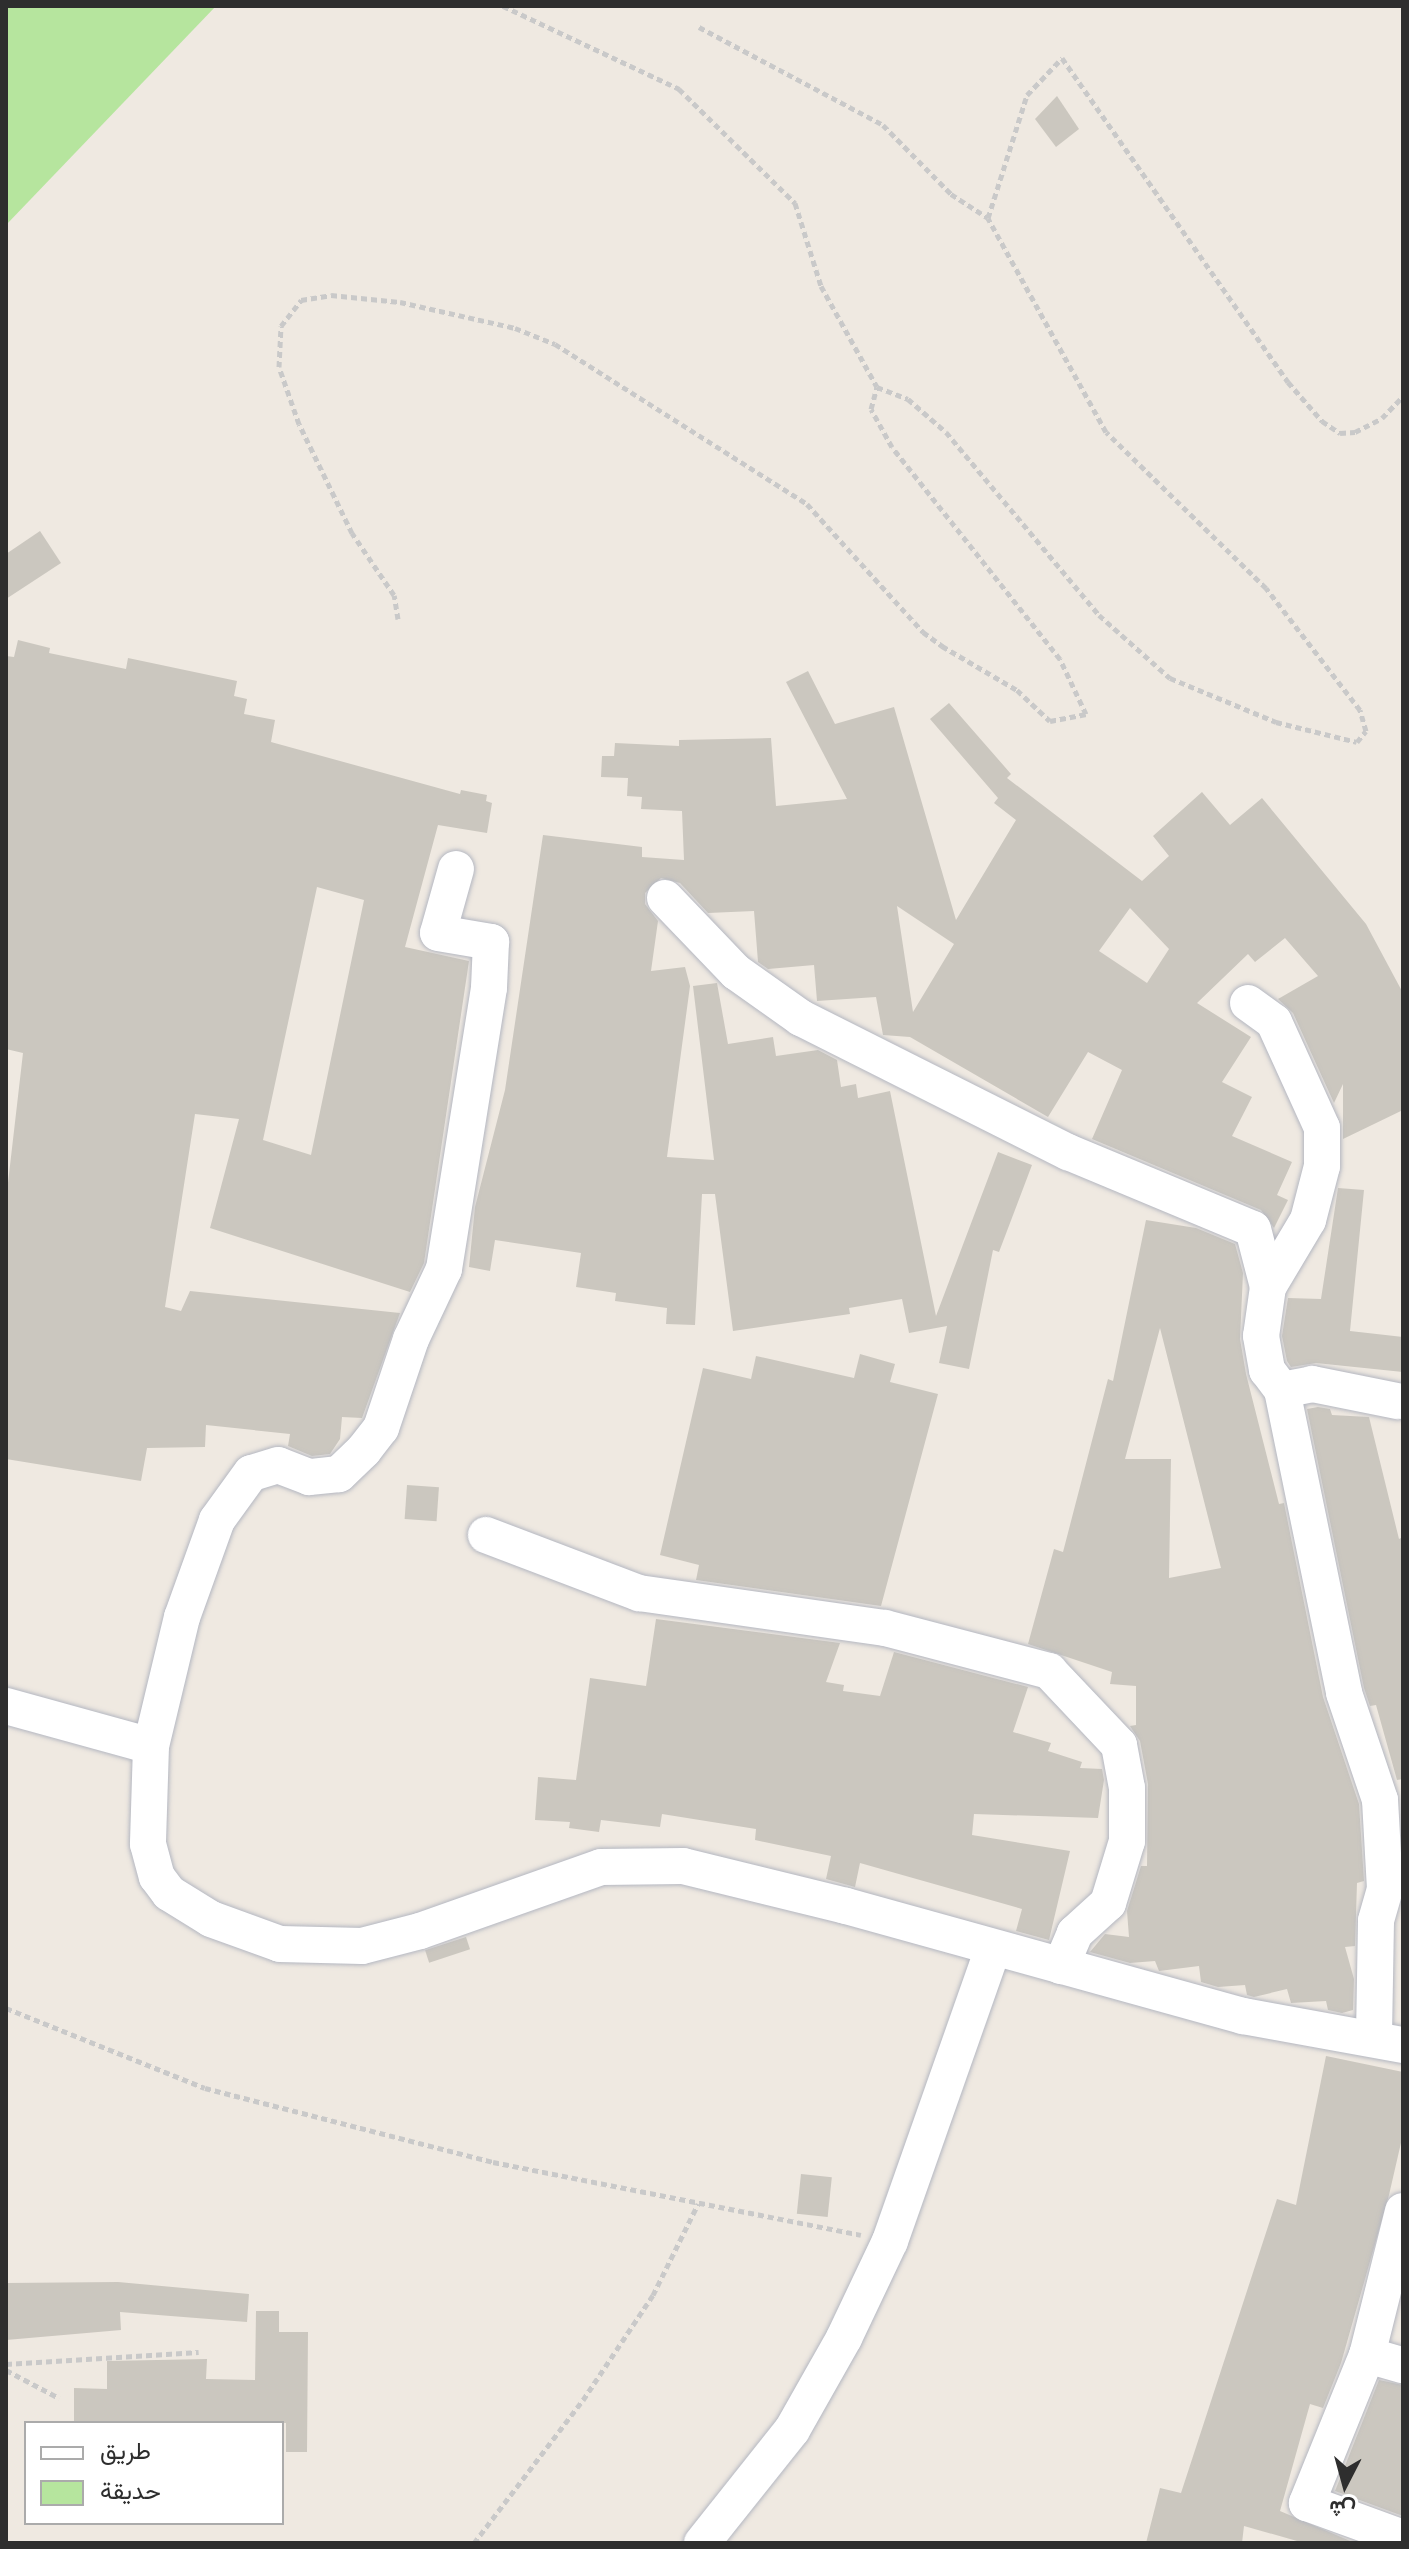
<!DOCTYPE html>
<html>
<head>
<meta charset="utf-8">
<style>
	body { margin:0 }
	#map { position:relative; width:1409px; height:2549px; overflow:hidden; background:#efe9e1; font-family:"Fira Sans",Vazirmatn,sans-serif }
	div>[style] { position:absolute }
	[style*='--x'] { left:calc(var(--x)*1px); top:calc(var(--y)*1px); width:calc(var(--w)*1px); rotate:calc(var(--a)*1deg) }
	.green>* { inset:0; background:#b6e59e }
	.building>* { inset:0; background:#cbc7bf; transform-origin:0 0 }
	.path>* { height:5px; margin-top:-2.5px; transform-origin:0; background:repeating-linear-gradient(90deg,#c9c9c9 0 6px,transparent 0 10px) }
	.roads { filter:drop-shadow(0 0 2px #b4b7c1) drop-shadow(0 0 2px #b4b7c1) }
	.minor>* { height:36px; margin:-18px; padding:0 18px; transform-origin:18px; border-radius:18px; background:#fff }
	span { translate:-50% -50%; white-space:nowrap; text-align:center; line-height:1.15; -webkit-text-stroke:8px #fff; paint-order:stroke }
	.frame { position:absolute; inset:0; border:8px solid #2e2e2e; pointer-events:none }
	.legend { position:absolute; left:24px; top:2421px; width:260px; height:104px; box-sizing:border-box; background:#fff; border:2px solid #ababab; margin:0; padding:10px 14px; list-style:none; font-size:24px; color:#2e2e2e }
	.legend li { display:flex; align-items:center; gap:16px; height:40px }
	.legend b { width:40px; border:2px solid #ababab }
	.north { position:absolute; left:1305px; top:2445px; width:80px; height:80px; -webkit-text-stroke:6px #fff; paint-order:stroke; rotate:186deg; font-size:22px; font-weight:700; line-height:32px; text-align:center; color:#2e2e2e }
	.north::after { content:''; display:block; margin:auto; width:28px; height:36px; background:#2e2e2e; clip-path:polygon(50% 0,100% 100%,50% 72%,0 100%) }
</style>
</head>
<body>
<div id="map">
	<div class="green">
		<div style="clip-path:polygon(6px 6px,216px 6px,6px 225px)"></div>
	</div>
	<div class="building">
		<div style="clip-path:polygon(1057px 96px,1079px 129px,1056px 147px,1035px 119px)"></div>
		<div style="clip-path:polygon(40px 531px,61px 563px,6px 599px,6px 554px)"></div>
		<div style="clip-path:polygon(evenodd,18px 640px,50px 648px,49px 653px,126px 669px,128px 658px,237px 681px,234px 696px,247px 699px,244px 714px,275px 720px,271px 742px,460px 794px,461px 790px,487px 795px,486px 801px,492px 803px,487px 833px,438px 825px,405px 947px,469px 961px,424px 1263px,410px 1292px,210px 1228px,239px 1119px,195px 1114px,165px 1307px,181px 1311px,190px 1291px,400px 1313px,362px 1418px,342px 1417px,340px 1439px,330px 1454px,312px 1456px,288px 1446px,290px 1434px,206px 1425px,205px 1447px,147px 1448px,141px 1481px,6px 1459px,6px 1200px,23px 1053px,6px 1049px,6px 656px,14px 657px,18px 640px,317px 887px,364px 900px,311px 1155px,263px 1140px,317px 887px)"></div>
		<div style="clip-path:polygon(evenodd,808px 671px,835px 724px,894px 707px,956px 920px,1016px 820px,994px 803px,998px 798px,930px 719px,949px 703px,1011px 774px,1007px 778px,1142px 881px,1169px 856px,1153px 836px,1202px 792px,1230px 825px,1262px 798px,1366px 924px,1403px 993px,1403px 1110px,1343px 1139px,1343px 1084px,1334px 1103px,1293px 1013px,1278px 999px,1318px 976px,1285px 938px,1255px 962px,1248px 954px,1197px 1003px,1251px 1037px,1222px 1082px,1252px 1097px,1232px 1136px,1292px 1162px,1277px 1195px,1288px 1200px,1274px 1228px,1261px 1210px,1092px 1139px,1122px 1070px,1088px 1052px,1048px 1117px,910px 1037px,883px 1035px,876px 997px,817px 1001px,814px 965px,768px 969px,758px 962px,754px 911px,708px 913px,680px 883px,661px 878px,645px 893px,645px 904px,658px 921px,651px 971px,685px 967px,690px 986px,667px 1157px,714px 1160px,693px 986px,717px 983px,728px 1044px,773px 1037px,776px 1056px,818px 1050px,837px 1060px,841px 1087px,856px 1084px,858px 1098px,890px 1091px,936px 1316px,998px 1152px,1032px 1165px,999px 1252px,993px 1250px,969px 1369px,939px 1363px,947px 1326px,909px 1333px,902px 1299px,849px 1308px,850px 1314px,733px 1331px,715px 1194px,702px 1194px,695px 1325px,666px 1324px,667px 1308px,615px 1301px,616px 1293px,576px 1287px,581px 1253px,495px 1240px,490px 1271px,469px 1267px,475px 1207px,505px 1090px,543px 835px,642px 847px,642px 857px,684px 860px,682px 811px,641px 809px,642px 797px,627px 796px,628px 778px,601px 777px,602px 756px,614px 756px,615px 743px,679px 746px,679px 740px,771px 738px,776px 806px,847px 799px,786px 682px,808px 671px,897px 906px,954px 944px,913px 1012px,897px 906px,808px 671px,1130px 908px,1169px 949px,1147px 983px,1099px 951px,1130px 908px)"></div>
		<div style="clip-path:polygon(1338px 1188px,1364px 1190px,1350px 1331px,1403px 1337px,1403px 1372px,1316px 1363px,1291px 1367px,1287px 1361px,1282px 1336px,1288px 1298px,1321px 1299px)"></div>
		<div style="clip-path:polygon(evenodd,1146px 1220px,1196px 1228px,1235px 1244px,1243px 1273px,1240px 1339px,1246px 1374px,1279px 1504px,1284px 1503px,1323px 1697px,1359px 1804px,1364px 1881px,1357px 1883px,1355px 1946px,1345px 1947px,1354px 1979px,1353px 2010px,1342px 2013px,1328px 2010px,1326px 2001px,1291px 2003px,1287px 1989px,1254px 1997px,1247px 1995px,1245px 1985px,1218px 1987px,1201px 1982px,1199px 1966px,1159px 1971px,1155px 1961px,1130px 1963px,1090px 1952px,1105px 1934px,1129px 1937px,1127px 1911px,1141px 1866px,1147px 1866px,1148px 1784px,1140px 1741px,1130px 1726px,1136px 1725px,1136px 1686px,1110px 1684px,1112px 1672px,1028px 1644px,1054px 1549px,1063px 1552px,1108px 1379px,1113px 1381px,1146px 1220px,1160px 1328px,1221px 1568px,1169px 1578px,1171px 1459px,1125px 1459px,1160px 1328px)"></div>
		<div style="clip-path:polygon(860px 1354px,895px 1364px,890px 1382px,938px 1394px,881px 1606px,696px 1580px,699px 1565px,660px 1555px,703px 1368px,751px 1379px,756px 1356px,854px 1378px)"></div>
		<div style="clip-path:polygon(1318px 1407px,1330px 1409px,1332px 1415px,1369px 1417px,1399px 1539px,1403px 1537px,1403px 1779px,1397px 1780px,1376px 1705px,1370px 1706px,1364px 1688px,1307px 1409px)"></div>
		<div style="left:407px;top:1485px;width:32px;height:34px;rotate:4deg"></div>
		<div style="clip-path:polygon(656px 1619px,840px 1643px,826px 1682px,844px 1685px,843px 1691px,880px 1696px,894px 1652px,1028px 1687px,1013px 1732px,1051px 1743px,1048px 1751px,1082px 1762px,1080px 1768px,1102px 1769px,1104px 1780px,1098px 1818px,974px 1814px,972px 1835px,1070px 1851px,1049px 1940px,1016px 1931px,1022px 1909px,860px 1863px,855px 1887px,826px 1879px,831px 1856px,755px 1840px,756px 1829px,662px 1814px,660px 1827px,601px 1820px,599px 1832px,569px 1828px,570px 1822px,535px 1820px,538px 1777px,576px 1780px,590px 1678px,646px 1686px)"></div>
		<div style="left:466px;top:1937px;width:13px;height:43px;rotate:72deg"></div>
		<div style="clip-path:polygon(1326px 2056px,1403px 2072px,1403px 2134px,1389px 2195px,1341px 2363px,1323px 2408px,1310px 2404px,1280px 2511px,1355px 2543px,1304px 2543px,1244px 2526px,1242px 2543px,1146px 2543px,1160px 2488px,1181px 2493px,1277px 2199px,1296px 2205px)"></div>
		<div style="left:801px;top:2174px;width:31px;height:40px;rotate:6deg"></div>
		<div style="clip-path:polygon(118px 2282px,249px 2294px,247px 2322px,120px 2312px,121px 2330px,6px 2340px,6px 2283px)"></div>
		<div style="clip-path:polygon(256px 2311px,279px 2311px,279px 2332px,308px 2332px,307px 2452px,286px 2452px,286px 2423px,74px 2423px,74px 2388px,107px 2389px,107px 2361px,207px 2359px,206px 2379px,255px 2380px)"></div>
		<div style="clip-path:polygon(1379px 2380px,1403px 2385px,1403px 2516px,1335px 2491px)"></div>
	</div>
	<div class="path">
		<div style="--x:503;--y:6;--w:195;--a:25.2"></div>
		<div style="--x:679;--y:89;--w:163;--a:44.5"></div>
		<div style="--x:795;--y:203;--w:87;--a:72.6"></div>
		<div style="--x:821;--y:286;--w:115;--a:61"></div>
		<div style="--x:699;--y:27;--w:208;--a:28"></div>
		<div style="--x:883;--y:125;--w:97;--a:45.4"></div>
		<div style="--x:951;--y:194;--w:44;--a:33"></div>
		<div style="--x:398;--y:619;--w:24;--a:-99"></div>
		<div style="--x:394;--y:595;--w:75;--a:-124.1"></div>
		<div style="--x:352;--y:533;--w:121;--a:-115.9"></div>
		<div style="--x:299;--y:424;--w:60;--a:-109.3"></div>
		<div style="--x:279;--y:367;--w:41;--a:-87.2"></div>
		<div style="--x:281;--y:326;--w:33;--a:-52"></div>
		<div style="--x:301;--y:300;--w:30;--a:-9"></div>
		<div style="--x:331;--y:295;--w:69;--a:5.8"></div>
		<div style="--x:400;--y:302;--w:118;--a:12.7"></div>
		<div style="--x:515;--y:328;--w:43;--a:21.8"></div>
		<div style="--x:555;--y:344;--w:299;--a:32.4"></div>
		<div style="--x:807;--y:504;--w:173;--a:47.8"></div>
		<div style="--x:923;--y:632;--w:24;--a:36"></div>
		<div style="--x:942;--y:646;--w:87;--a:30.4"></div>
		<div style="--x:1017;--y:690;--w:45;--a:43.2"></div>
		<div style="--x:1050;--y:721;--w:37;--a:-11"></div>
		<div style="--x:1086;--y:714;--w:61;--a:-115.3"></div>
		<div style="--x:1060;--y:659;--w:270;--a:-128.4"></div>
		<div style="--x:892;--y:447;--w:43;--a:-118.9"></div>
		<div style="--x:871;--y:409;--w:23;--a:-75"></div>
		<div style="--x:877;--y:387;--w:33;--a:21"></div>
		<div style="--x:908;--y:399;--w:50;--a:41"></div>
		<div style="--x:946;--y:432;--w:239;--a:50.1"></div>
		<div style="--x:1099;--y:615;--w:95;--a:41.6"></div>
		<div style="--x:1170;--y:678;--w:115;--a:22.5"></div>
		<div style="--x:1276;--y:722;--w:83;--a:13.9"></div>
		<div style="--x:1357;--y:742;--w:14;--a:-51"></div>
		<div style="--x:1366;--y:731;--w:22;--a:-106"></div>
		<div style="--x:1360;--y:710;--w:154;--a:-127.6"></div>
		<div style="--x:1266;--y:588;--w:223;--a:-135.7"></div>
		<div style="--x:1106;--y:432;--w:244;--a:-118.9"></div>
		<div style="--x:988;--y:218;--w:129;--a:-72.4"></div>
		<div style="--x:1027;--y:95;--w:51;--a:-46.6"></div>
		<div style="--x:1062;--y:58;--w:395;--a:55.1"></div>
		<div style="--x:1288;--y:382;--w:52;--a:48.9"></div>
		<div style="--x:1322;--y:421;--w:22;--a:34"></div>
		<div style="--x:1340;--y:433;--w:15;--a:-4"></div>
		<div style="--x:1355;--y:432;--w:30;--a:-27"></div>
		<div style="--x:1382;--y:418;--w:30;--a:-46"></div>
		<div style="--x:6;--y:2008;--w:214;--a:21.9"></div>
		<div style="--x:205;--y:2088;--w:297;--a:14.4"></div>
		<div style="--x:493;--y:2162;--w:375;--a:11.2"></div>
		<div style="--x:6;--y:2364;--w:193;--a:-3.6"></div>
		<div style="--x:6;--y:2370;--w:60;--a:27.8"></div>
		<div style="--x:474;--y:2543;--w:180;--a:-52.7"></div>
		<div style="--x:583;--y:2400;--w:126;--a:-56.3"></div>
		<div style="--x:653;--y:2295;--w:102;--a:-63.7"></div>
	</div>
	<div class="roads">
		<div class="minor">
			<div style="--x:456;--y:869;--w:66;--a:105.7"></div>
			<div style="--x:438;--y:933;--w:54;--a:9.6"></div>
			<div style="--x:491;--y:942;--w:46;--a:92.5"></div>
			<div style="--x:489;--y:988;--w:285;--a:99.1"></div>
			<div style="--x:444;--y:1269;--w:77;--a:115.2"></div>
			<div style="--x:411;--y:1339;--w:94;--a:108.6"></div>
			<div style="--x:381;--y:1428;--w:28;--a:128"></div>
			<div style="--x:364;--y:1450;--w:35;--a:136"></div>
			<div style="--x:339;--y:1474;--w:30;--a:174"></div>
			<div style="--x:309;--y:1477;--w:33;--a:-159"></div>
			<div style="--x:278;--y:1465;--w:28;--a:163"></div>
			<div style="--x:251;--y:1473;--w:58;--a:125.9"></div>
			<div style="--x:217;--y:1520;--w:103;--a:109.8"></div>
			<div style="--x:182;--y:1617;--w:133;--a:103.5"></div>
			<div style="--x:151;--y:1746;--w:98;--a:91.8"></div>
			<div style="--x:148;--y:1844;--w:34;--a:75"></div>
			<div style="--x:157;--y:1877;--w:20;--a:53"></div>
			<div style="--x:169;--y:1893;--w:49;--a:31.8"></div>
			<div style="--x:211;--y:1919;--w:73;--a:19.9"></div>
			<div style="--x:280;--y:1944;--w:82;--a:1.4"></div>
			<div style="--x:362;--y:1946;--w:60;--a:-14.5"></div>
			<div style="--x:420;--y:1931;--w:192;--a:-19.5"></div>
			<div style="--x:601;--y:1867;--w:82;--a:-0.7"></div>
			<div style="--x:683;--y:1866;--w:168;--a:13.8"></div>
			<div style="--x:846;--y:1906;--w:412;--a:15.5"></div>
			<div style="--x:1243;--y:2016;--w:163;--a:10.3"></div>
			<div style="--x:665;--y:898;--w:103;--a:46.2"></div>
			<div style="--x:736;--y:972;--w:80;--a:35.3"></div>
			<div style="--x:801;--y:1018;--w:299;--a:26.7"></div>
			<div style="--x:1068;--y:1152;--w:200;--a:22.6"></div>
			<div style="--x:1253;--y:1229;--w:60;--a:75.5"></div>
			<div style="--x:1248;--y:1003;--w:32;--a:36"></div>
			<div style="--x:1274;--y:1022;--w:116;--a:65.6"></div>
			<div style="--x:1322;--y:1128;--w:38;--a:90"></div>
			<div style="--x:1322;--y:1166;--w:56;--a:104.5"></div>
			<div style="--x:1308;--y:1220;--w:78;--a:120.8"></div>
			<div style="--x:1268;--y:1287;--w:49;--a:98.1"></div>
			<div style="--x:1261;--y:1336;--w:35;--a:80"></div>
			<div style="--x:1267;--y:1370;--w:25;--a:53"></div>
			<div style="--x:1282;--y:1390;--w:309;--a:78.4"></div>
			<div style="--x:1344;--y:1693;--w:113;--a:71.4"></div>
			<div style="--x:1380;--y:1800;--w:89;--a:86.8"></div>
			<div style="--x:1385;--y:1889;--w:33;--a:106"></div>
			<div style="--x:1376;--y:1921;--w:117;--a:91"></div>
			<div style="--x:1282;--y:1390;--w:31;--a:-11"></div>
			<div style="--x:1312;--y:1384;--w:87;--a:11.3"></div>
			<div style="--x:486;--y:1535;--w:164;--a:20.8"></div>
			<div style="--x:639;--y:1593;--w:248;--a:8.1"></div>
			<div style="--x:885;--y:1628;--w:170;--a:14.7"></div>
			<div style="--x:1049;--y:1671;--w:102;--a:46.6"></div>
			<div style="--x:1119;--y:1745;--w:44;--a:79.5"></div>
			<div style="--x:1127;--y:1788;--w:53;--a:90"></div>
			<div style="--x:1127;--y:1841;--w:65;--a:107"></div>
			<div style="--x:1108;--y:1903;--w:45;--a:137.7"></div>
			<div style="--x:1075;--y:1933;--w:36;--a:113"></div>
			<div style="--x:6;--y:1706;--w:150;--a:15.4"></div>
			<div style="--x:1403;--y:2211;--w:148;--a:104"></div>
			<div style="--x:1367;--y:2355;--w:37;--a:16"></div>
			<div style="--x:1367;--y:2355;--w:160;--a:112.1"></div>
			<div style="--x:1307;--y:2503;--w:102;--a:20"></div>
			<div style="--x:702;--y:2543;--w:144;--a:-51.5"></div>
			<div style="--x:792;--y:2430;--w:106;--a:-60.5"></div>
			<div style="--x:844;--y:2338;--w:107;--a:-64.6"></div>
			<div style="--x:890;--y:2241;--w:310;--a:-70.6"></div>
		</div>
	</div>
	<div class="frame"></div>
	<ul class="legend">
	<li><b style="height:10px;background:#fff"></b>طريق</li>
	<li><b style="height:22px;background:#b6e59e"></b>حديقة</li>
	</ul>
	<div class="north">ش</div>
</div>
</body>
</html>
